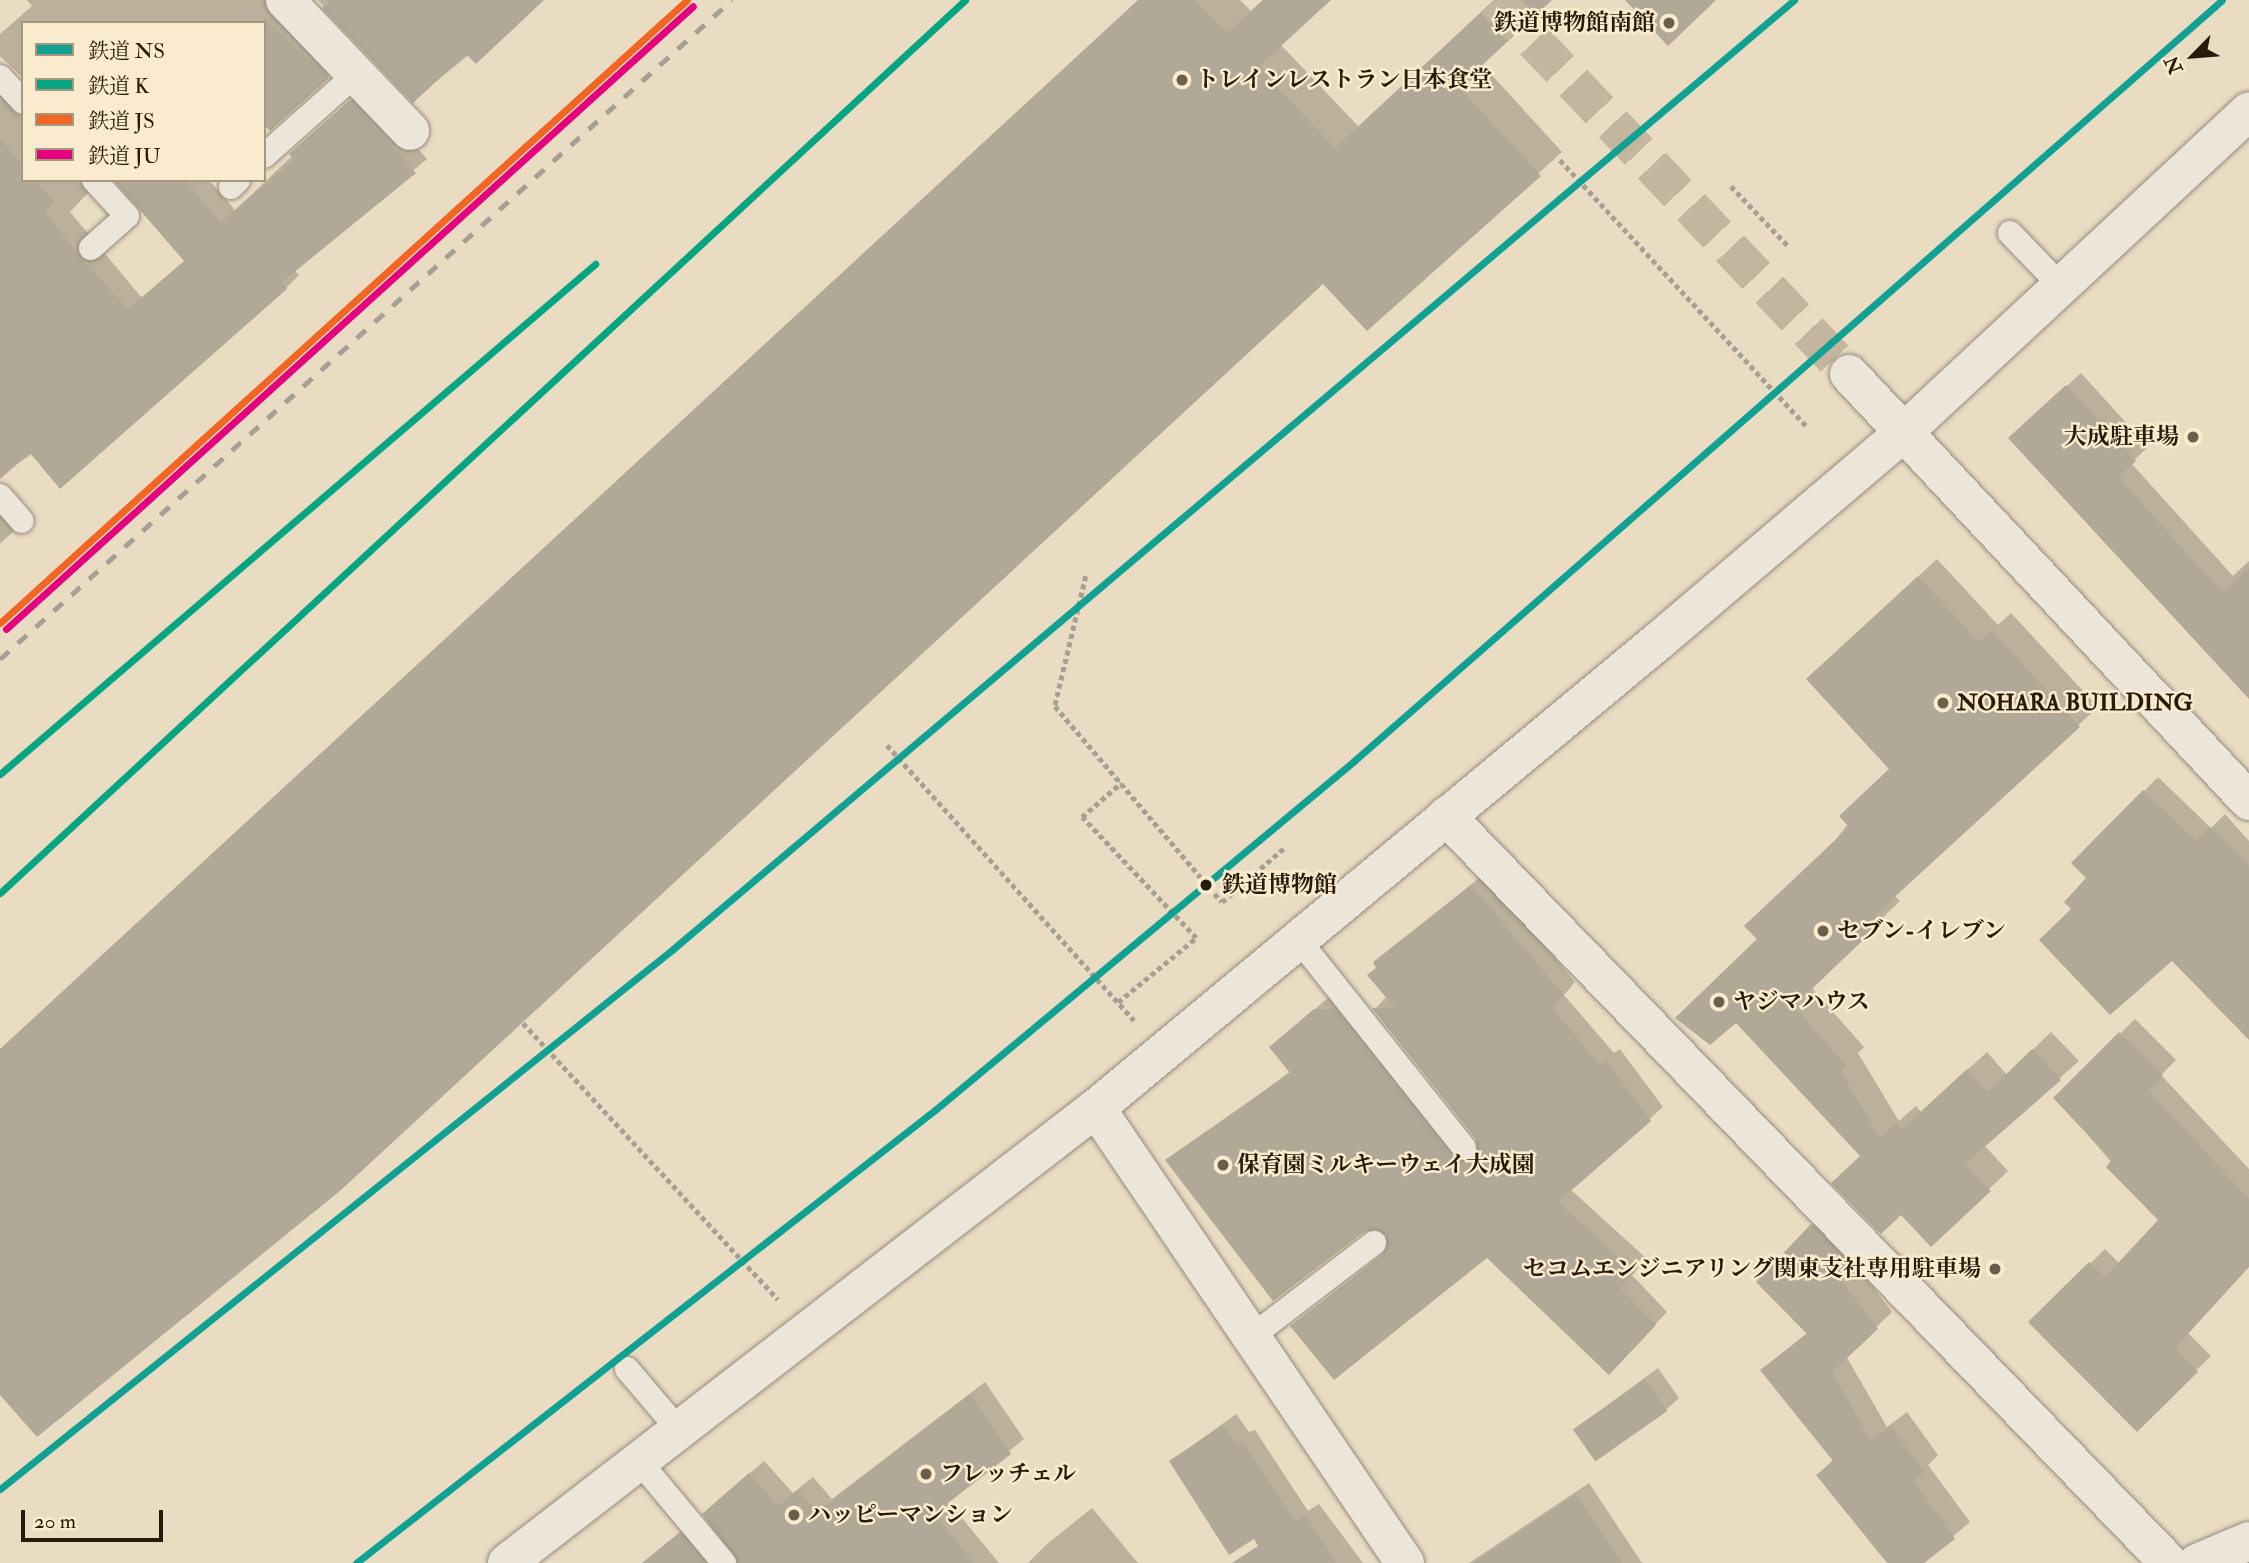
<!DOCTYPE html>
<html>
<head>
<meta charset="utf-8">
<style>
	body { margin:0 }
	#map { position:relative; width:2249px; height:1563px; overflow:hidden; background:#eadcc3; font-family:"IM FELL Double Pica","Noto Serif JP",serif }
	div>[style] { position:absolute }
	[style*='--x'] { left:calc(var(--x)*1px); top:calc(var(--y)*1px); width:calc(var(--w)*1px); rotate:calc(var(--a)*1deg) }
	.shadow>* { inset:0; background:#0003 }
	.building>* { inset:0; background:#b2a897; transform-origin:0 0 }
	.secondary-tunnel>* { height:38px; margin-top:-19px; transform-origin:0; background:repeating-linear-gradient(90deg,#c3b59e 0 38px,transparent 0 57px) }
	.path>* { height:4.5px; margin-top:-2.25px; transform-origin:0; background:repeating-linear-gradient(90deg,#a6a094 0 5px,transparent 0 8.5px) }
	.roads { filter:drop-shadow(0 0 2px #958c7c) drop-shadow(0 0 2px #958c7c) }
	.lane>* { height:24px; margin:-12px; padding:0 12px; transform-origin:12px; border-radius:12px; background:#ece5d9 }
	.street>* { height:38px; margin:-19px; padding:0 19px; transform-origin:19px; border-radius:19px; background:#ece5d9 }
	.secondary>* { height:38px; margin:-19px; padding:0 19px; transform-origin:19px; border-radius:19px; background:#ece5d9 }
	.rail>* { height:5px; margin-top:-2.5px; transform-origin:0; background:repeating-linear-gradient(90deg,#a6a094 0 12px,transparent 0 24px) }
	.rail-1>* { height:7px; margin:-3.5px; padding:0 3.5px; transform-origin:3.5px; border-radius:3.5px; background:#11a192 }
	.rail-2>* { height:7px; margin:-3.5px; padding:0 3.5px; transform-origin:3.5px; border-radius:3.5px; background:#04a580 }
	.rail-3>* { height:7px; margin:-3.5px; padding:0 3.5px; transform-origin:3.5px; border-radius:3.5px; background:#f26522 }
	.rail-4>* { height:7px; margin:-3.5px; padding:0 3.5px; transform-origin:3.5px; border-radius:3.5px; background:#e5007d }
	.dots>* { width:19px; height:19px; translate:-50% -50%; box-sizing:border-box; border:4px solid #fbebce; border-radius:50% }
	span { translate:-50% -50%; white-space:nowrap; text-align:center; line-height:1.15; -webkit-text-stroke:5px #fbebce; paint-order:stroke }
	.poi-label { font-size:23px; color:#271b0c; font-weight:700 }
	.right { translate:-100% -50%; text-align:right }
	.left { translate:0 -50%; text-align:left }
	.stop-label { font-size:23px; color:#271b0c; font-weight:700 }
	.legend { position:absolute; left:21px; top:21px; width:245px; height:161px; box-sizing:border-box; background:#fbebce; border:2px solid #a69880; margin:0; padding:9px 12px; list-style:none; font-size:21px; color:#271b0c }
	.legend li { display:flex; align-items:center; gap:14px; height:35px }
	.legend b { width:35px; border:2px solid #a69880 }
	.north { position:absolute; left:2158px; top:21px; width:70px; height:70px; -webkit-text-stroke:5px #fbebce; paint-order:stroke; rotate:245deg; font-size:19px; font-weight:700; line-height:28px; text-align:center; color:#271b0c }
	.north::after { content:''; display:block; margin:auto; width:24px; height:32px; background:#271b0c; clip-path:polygon(50% 0,100% 100%,50% 72%,0 100%) }
	.scale { position:absolute; left:21px; top:1510px; width:142px; height:32px; box-sizing:border-box; border:4px solid #271b0c; border-top:0; padding-left:9px; font-size:21px; line-height:24px; white-space:nowrap; color:#271b0c; -webkit-text-stroke:5px #fbebce; paint-order:stroke }
</style>
</head>
<body>
<div id="map">
	<div class="shadow">
		<div style="clip-path:polygon(27px 0,283px 0,341px 64px,270px 129px,264px 23px,23px 23px,23px 78px,0 56px,0 34px,32px 6px)"></div>
		<div style="clip-path:polygon(318px 0,537px 0,413px 100px)"></div>
		<div style="clip-path:polygon(1139px 0,1240px 0,1251px 11px,1263px 0,1328px 0,1280px 44px,1359px 127px,1495px 0,1549px 0,1481px 63px,1562px 152px,1367px 328px,1324px 282px,0 1393px,0 1050px)"></div>
		<div style="clip-path:polygon(0 79px,23px 95px,23px 180px,100px 180px,70px 212px,142px 298px,186px 260px,113px 180px,209px 180px,235px 210px,364px 88px,427px 159px,294px 270px,299px 275px,286px 288px,0 475px)"></div>
		<div style="clip-path:polygon(2081px 373px,2148px 447px,2131px 463px,2233px 576px,2249px 561px,2249px 697px,2024px 425px)"></div>
		<div style="clip-path:polygon(0 510px,16px 529px,0 544px)"></div>
		<div style="clip-path:polygon(1937px 559px,1998px 625px,2011px 613px,2098px 707px,1894px 895px,1900px 901px,1811px 987px,1864px 1047px,1858px 1053px,1899px 1121px,1916px 1106px,1921px 1112px,1987px 1052px,2007px 1075px,2051px 1032px,2079px 1061px,1984px 1145px,2008px 1171px,1931px 1244px,1862px 1155px,1759px 939px,1891px 768px,1827px 661px)"></div>
		<div style="clip-path:polygon(2158px 777px,2211px 828px,2225px 814px,2249px 841px,2249px 1038px,2172px 958px,2074px 909px,2089px 878px,2074px 863px)"></div>
		<div style="clip-path:polygon(1484px 874px,1575px 982px,1564px 995px,1614px 1053px,1620px 1049px,1663px 1107px,1570px 1189px,1646px 1258px,1632px 1275px,1667px 1312px,1609px 1372px,1487px 1256px,1292px 1326px,1385px 1252px,1388px 1233px,1168px 1161px,1291px 1071px,1271px 1047px,1329px 997px,1477px 1146px,1477px 1138px,1375px 1009px,1387px 996px,1375px 962px)"></div>
		<div style="clip-path:polygon(2135px 1019px,2176px 1060px,2161px 1075px,2249px 1169px,2249px 1266px,2188px 1333px,2211px 1356px,2137px 1429px,2031px 1322px,2105px 1249px,2120px 1264px,2161px 1220px,2056px 1098px)"></div>
		<div style="clip-path:polygon(1827px 1210px,1853px 1261px,1892px 1312px,1846px 1356px,1887px 1427px,1907px 1412px,1938px 1455px,1928px 1465px,1970px 1522px,1921px 1563px,1889px 1563px,1818px 1475px,1834px 1459px,1762px 1370px,1808px 1332px,1812px 1225px)"></div>
		<div style="clip-path:polygon(1658px 1368px,1679px 1398px,1666px 1410px,1575px 1429px)"></div>
		<div style="clip-path:polygon(985px 1382px,1024px 1439px,948px 1501px,999px 1563px,643px 1563px,694px 1520px,727px 1559px,737px 1560px,718px 1500px,764px 1461px,793px 1493px,813px 1477px,832px 1499px)"></div>
		<div style="clip-path:polygon(1236px 1414px,1249px 1432px,1255px 1430px,1308px 1511px,1319px 1504px,1363px 1563px,1272px 1563px,1254px 1536px,1171px 1461px)"></div>
		<div style="clip-path:polygon(1589px 1483px,1642px 1563px,1469px 1563px)"></div>
		<div style="clip-path:polygon(1092px 1508px,1138px 1563px,1028px 1563px,1046px 1545px)"></div>
	</div>
	<div class="building">
		<div style="clip-path:polygon(331px 0,544px 0,476px 64px,466px 54px,413px 103px,322px 8px)"></div>
		<div style="clip-path:polygon(1138px 0,1195px 0,1227px 33px,1263px 0,1331px 0,1258px 67px,1335px 148px,1494px 0,1552px 0,1459px 87px,1541px 176px,1367px 331px,1323px 284px,341px 1190px,37px 1437px,0 1395px,0 1049px)"></div>
		<div style="clip-path:polygon(1625px 0,1716px 0,1668px 46px)"></div>
		<div style="clip-path:polygon(264px 18px,329px 78px,270px 131px,264px 125px)"></div>
		<div style="clip-path:polygon(350px 100px,416px 173px,282px 282px,287px 289px,60px 489px,30px 453px,0 479px,0 139px,23px 166px,23px 180px,35px 180px,55px 203px,45px 211px,80px 257px,128px 309px,184px 261px,114px 180px,185px 180px,221px 222px,294px 160px,289px 154px)"></div>
		<div style="clip-path:polygon(2066px 385px,2136px 461px,2118px 477px,2222px 592px,2249px 568px,2249px 699px,2008px 438px)"></div>
		<div style="clip-path:polygon(1918px 576px,1979px 642px,1991px 630px,2080px 727px,1876px 914px,1883px 921px,1794px 1006px,1847px 1067px,1841px 1072px,1880px 1138px,1896px 1123px,1902px 1129px,1967px 1069px,1988px 1092px,2032px 1049px,2061px 1080px,1965px 1164px,1991px 1191px,1931px 1247px,1901px 1215px,1881px 1234px,1831px 1183px,1860px 1156px,1736px 1023px,1710px 1045px,1675px 1018px,1757px 939px,1744px 926px,1849px 827px,1839px 816px,1889px 769px,1806px 679px)"></div>
		<div style="clip-path:polygon(2143px 790px,2196px 841px,2209px 827px,2249px 865px,2249px 1040px,2172px 961px,2110px 1015px,2039px 940px,2071px 909px,2064px 902px,2086px 878px,2071px 863px)"></div>
		<div style="clip-path:polygon(1471px 885px,1564px 995px,1552px 1008px,1600px 1065px,1606px 1060px,1651px 1121px,1558px 1202px,1635px 1272px,1620px 1288px,1656px 1325px,1609px 1375px,1487px 1258px,1334px 1380px,1290px 1326px,1383px 1255px,1386px 1235px,1365px 1231px,1273px 1301px,1165px 1160px,1290px 1073px,1269px 1047px,1314px 1009px,1334px 1009px,1452px 1157px,1474px 1159px,1476px 1139px,1372px 1008px,1395px 1008px,1367px 975px,1376px 968px,1373px 962px)"></div>
		<div style="clip-path:polygon(2119px 1032px,2163px 1076px,2148px 1090px,2249px 1199px,2249px 1267px,2175px 1348px,2198px 1372px,2137px 1432px,2028px 1322px,2089px 1262px,2105px 1277px,2158px 1220px,2106px 1167px,2112px 1160px,2053px 1098px)"></div>
		<div style="clip-path:polygon(1811px 1224px,1851px 1265px,1839px 1277px,1878px 1329px,1832px 1372px,1871px 1441px,1891px 1426px,1924px 1472px,1914px 1481px,1955px 1539px,1924px 1563px,1887px 1563px,1816px 1475px,1833px 1461px,1760px 1370px,1807px 1334px,1756px 1282px)"></div>
		<div style="left:1645px;top:1379px;width:39px;height:88px;rotate:55deg"></div>
		<div style="clip-path:polygon(970px 1394px,1011px 1454px,934px 1514px,974px 1563px,739px 1563px,702px 1514px,749px 1473px,778px 1506px,798px 1490px,817px 1512px)"></div>
		<div style="clip-path:polygon(1223px 1425px,1236px 1444px,1243px 1442px,1295px 1522px,1306px 1515px,1336px 1563px,1232px 1563px,1258px 1546px,1254px 1539px,1229px 1555px,1169px 1461px)"></div>
		<div style="clip-path:polygon(1576px 1494px,1622px 1563px,1473px 1563px)"></div>
		<div style="clip-path:polygon(679px 1533px,705px 1563px,642px 1563px)"></div>
	</div>
	<div class="secondary-tunnel">
		<div style="--x:1495;--y:0;--w:515;--a:46.57"></div>
	</div>
	<div class="path">
		<div style="--x:1560;--y:160;--w:364;--a:47.2"></div>
		<div style="--x:1731;--y:186;--w:84;--a:46.4"></div>
		<div style="--x:1086;--y:576;--w:134;--a:103.4"></div>
		<div style="--x:1055;--y:706;--w:257;--a:49.6"></div>
		<div style="--x:1222;--y:902;--w:82;--a:-41.1"></div>
		<div style="--x:887;--y:745;--w:370;--a:48.1"></div>
		<div style="--x:1118;--y:1002;--w:101;--a:-39.4"></div>
		<div style="--x:1196;--y:938;--w:166;--a:-133.3"></div>
		<div style="--x:1082;--y:817;--w:52;--a:-41.1"></div>
		<div style="--x:523;--y:1023;--w:376;--a:47.3"></div>
	</div>
	<div class="roads">
		<div class="lane">
			<div style="--x:0;--y:77;--w:34;--a:47"></div>
			<div style="--x:264;--y:156;--w:123;--a:-41.7"></div>
			<div style="--x:231;--y:187;--w:10;--a:-45"></div>
			<div style="--x:2010;--y:233;--w:74;--a:46.1"></div>
			<div style="--x:91;--y:248;--w:48;--a:-41.6"></div>
			<div style="--x:127;--y:216;--w:49;--a:-132.5"></div>
			<div style="--x:0;--y:496;--w:33;--a:49"></div>
			<div style="--x:1298;--y:939;--w:267;--a:51.5"></div>
			<div style="--x:1251;--y:1337;--w:155;--a:-37.4"></div>
			<div style="--x:627;--y:1369;--w:80;--a:49.6"></div>
			<div style="--x:639;--y:1461;--w:133;--a:50.2"></div>
		</div>
		<div class="street">
			<div style="--x:285;--y:0;--w:181;--a:46.3"></div>
			<div style="--x:1446;--y:816;--w:1040;--a:45.94"></div>
			<div style="--x:1096;--y:1108;--w:550;--a:55.82"></div>
			<div style="--x:2197;--y:1563;--w:56;--a:-22.9"></div>
		</div>
		<div class="secondary">
			<div style="--x:1849;--y:374;--w:585;--a:46.87"></div>
			<div style="--x:507;--y:1563;--w:744;--a:-37.69"></div>
			<div style="--x:1096;--y:1108;--w:734;--a:-39.7"></div>
			<div style="--x:1661;--y:639;--w:319;--a:-40.4"></div>
			<div style="--x:1904;--y:432;--w:471;--a:-42.9"></div>
		</div>
	</div>
	<div class="rail">
		<div style="--x:0;--y:659;--w:985;--a:-42"></div>
	</div>
	<div class="rail-1">
		<div style="--x:0;--y:1489;--w:863;--a:-38.74"></div>
		<div style="--x:673;--y:949;--w:1469;--a:-40.25"></div>
		<div style="--x:356;--y:1563;--w:735;--a:-38.04"></div>
		<div style="--x:935;--y:1110;--w:545;--a:-39.79"></div>
		<div style="--x:1354;--y:761;--w:1154;--a:-41.24"></div>
	</div>
	<div class="rail-2">
		<div style="--x:0;--y:774;--w:784;--a:-40.6"></div>
		<div style="--x:0;--y:893;--w:1315;--a:-42.78"></div>
	</div>
	<div class="rail-3">
		<div style="--x:0;--y:623;--w:927;--a:-42.2"></div>
	</div>
	<div class="rail-4">
		<div style="--x:6;--y:629;--w:927;--a:-42.2"></div>
	</div>
	<div class="dots">
		<div style="left:1669px;top:23px;background:#6b5f4c"></div>
		<div style="left:1182px;top:80px;background:#6b5f4c"></div>
		<div style="left:2193px;top:437px;background:#6b5f4c"></div>
		<div style="left:1943px;top:703px;background:#6b5f4c"></div>
		<div style="left:1206px;top:885px;background:#271b0c"></div>
		<div style="left:1823px;top:931px;background:#6b5f4c"></div>
		<div style="left:1719px;top:1002px;background:#6b5f4c"></div>
		<div style="left:1223px;top:1165px;background:#6b5f4c"></div>
		<div style="left:1995px;top:1269px;background:#6b5f4c"></div>
		<div style="left:926px;top:1474px;background:#6b5f4c"></div>
		<div style="left:794px;top:1515px;background:#6b5f4c"></div>
	</div>
	<div class="poi-label">
		<span class="right" style="left:1655px;top:23px">鉄道博物館南館</span>
		<span class="left" style="left:1196px;top:80px">トレインレストラン日本食堂</span>
		<span class="right" style="left:2179px;top:437px">大成駐車場</span>
		<span class="left" style="left:1957px;top:703px">NOHARA BUILDING</span>
		<span class="left" style="left:1837px;top:931px">セブン-イレブン</span>
		<span class="left" style="left:1733px;top:1002px">ヤジマハウス</span>
		<span class="left" style="left:1237px;top:1165px">保育園ミルキーウェイ大成園</span>
		<span class="right" style="left:1981px;top:1269px">セコムエンジニアリング関東支社専用駐車場</span>
		<span class="left" style="left:940px;top:1474px">フレッチェル</span>
		<span class="left" style="left:808px;top:1515px">ハッピーマンション</span>
	</div>
	<div class="stop-label">
		<span class="left" style="left:1222px;top:885px">鉄道博物館</span>
	</div>
	<ul class="legend">
	<li><b style="height:9px;background:#11a192"></b>鉄道 NS</li>
	<li><b style="height:9px;background:#04a580"></b>鉄道 K</li>
	<li><b style="height:9px;background:#f26522"></b>鉄道 JS</li>
	<li><b style="height:9px;background:#e5007d"></b>鉄道 JU</li>
	</ul>
	<div class="north">N</div>
	<div class="scale">20 m</div>
</div>
</body>
</html>
